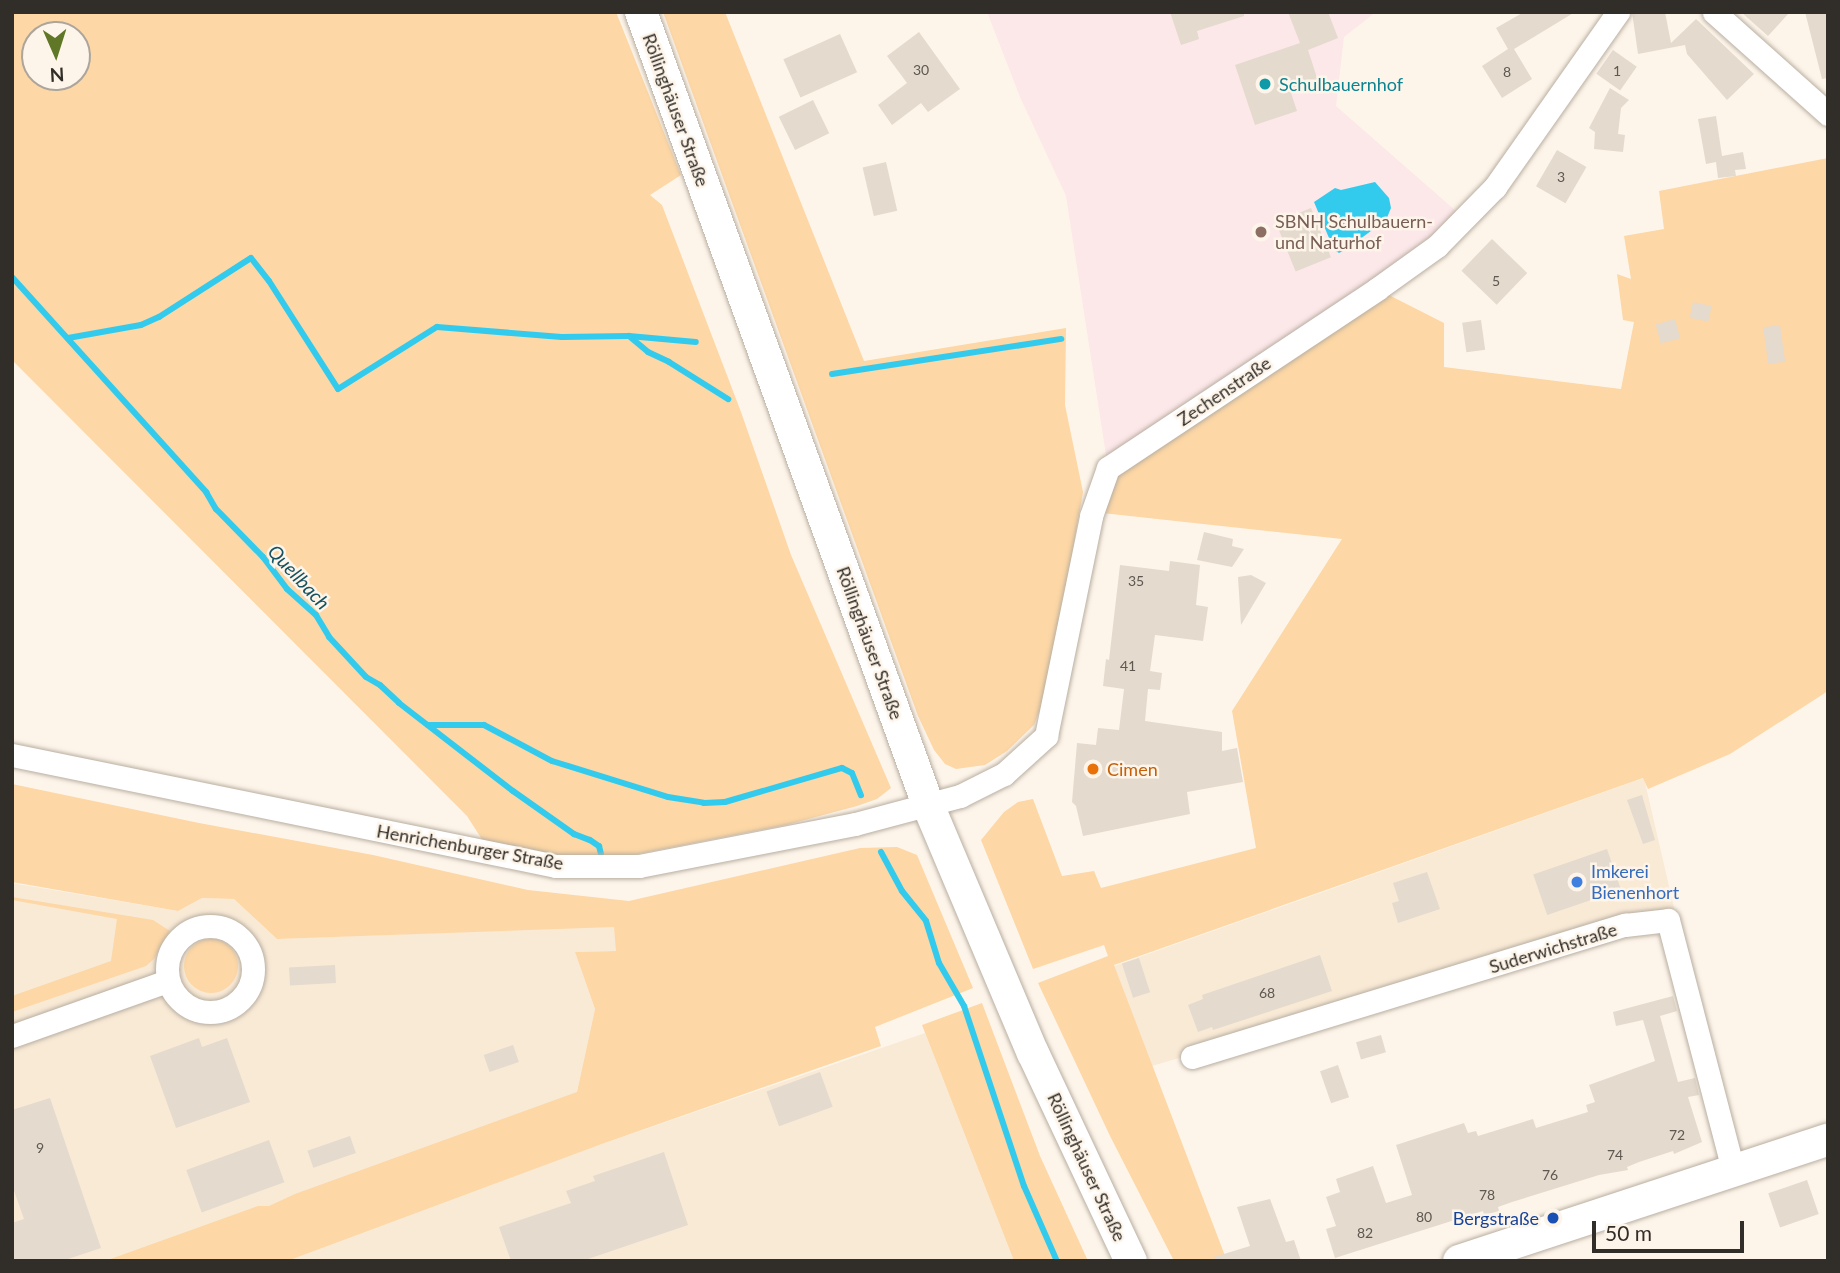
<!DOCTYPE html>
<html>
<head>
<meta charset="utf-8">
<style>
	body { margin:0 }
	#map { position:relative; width:1840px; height:1273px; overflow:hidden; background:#fef5ea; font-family:Lato,sans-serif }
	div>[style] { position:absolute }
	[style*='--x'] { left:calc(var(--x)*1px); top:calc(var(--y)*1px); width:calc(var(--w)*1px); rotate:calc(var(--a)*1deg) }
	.built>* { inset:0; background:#f9ead6 }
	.education>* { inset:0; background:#fce7e9 }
	.green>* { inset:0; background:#fdd7a5 }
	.round { border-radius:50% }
	.water>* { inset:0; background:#32cbed }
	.stream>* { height:6px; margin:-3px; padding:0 3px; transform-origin:3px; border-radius:3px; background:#32cbed }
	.building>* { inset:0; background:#e4dacd; transform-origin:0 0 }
	.roads { filter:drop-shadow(0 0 2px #b8aea1) drop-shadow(0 0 2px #b8aea1) }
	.minor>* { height:23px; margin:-11.5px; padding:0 11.5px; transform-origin:11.5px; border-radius:11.5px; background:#fff }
	.minor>.ring { margin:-11.5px; padding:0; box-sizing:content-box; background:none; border:23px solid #fff; border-radius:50% }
	.secondary>* { height:32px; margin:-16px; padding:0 16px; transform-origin:16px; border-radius:16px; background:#fff }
	.dots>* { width:19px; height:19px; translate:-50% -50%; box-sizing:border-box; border:4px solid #fef5ea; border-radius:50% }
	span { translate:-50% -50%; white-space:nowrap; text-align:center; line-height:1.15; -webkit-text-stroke:5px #fef5ea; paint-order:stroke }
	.number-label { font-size:14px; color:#5e5851 }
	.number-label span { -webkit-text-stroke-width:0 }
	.culture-label { font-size:18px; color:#0d838f }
	.left { translate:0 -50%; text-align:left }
	.street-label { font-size:18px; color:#312d28 }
	.education-label { font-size:18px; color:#785e54 }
	.food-label { font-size:18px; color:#c56008 }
	.shop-label { font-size:18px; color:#366cbe }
	.transit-label { font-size:18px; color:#164399 }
	.right { translate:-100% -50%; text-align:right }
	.water-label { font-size:19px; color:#165260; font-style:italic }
	.frame { position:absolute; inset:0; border:14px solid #312d28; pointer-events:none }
	.north { position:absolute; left:21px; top:21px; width:70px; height:70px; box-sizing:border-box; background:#fef5ea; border:2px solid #aca59c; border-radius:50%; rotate:177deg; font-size:19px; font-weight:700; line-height:28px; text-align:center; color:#312d28 }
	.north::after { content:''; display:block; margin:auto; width:24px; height:32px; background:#607728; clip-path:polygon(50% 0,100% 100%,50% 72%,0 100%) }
	.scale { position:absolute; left:1592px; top:1221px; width:152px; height:32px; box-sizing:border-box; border:4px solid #312d28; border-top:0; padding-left:9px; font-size:21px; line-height:24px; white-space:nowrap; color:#312d28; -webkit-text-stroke:5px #fef5ea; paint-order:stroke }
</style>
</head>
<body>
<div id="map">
	<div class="built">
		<div style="clip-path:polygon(1644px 778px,1675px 912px,1152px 1066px,1114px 966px)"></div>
		<div style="clip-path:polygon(12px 883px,178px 911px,202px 898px,234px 899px,277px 939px,614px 926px,617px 951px,575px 952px,595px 1009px,577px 1092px,599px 1145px,925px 1033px,1014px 1261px,12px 1261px)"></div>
	</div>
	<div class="education">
		<div style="clip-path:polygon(987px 12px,1376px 12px,1344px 37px,1336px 106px,1464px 218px,1108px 468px,1066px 196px,1020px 97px)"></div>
	</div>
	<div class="green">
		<div style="clip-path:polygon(evenodd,12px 12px,616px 12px,681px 175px,650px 195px,662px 205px,741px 412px,791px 555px,891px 788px,877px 799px,857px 806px,786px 825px,628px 856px,569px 859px,483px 841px,467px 816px,12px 360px,12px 12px,35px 35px,77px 35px,77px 77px,35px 77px,35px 35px)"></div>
		<div style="clip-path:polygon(663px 12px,725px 12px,864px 361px,1066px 328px,1065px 405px,1083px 492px,1049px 686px,1034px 725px,1007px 751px,985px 765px,956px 769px,945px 764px,934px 750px,918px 716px)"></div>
		<div style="clip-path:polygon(1828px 158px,1828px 691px,1730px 754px,1648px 789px,1643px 778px,1114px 965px,1227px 1261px,1174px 1261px,1110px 1136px,1038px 983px,1108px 956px,1104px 945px,1033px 969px,981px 840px,1004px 812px,1018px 802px,1033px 799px,1062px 876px,1094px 871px,1101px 888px,1256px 848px,1232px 711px,1342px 539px,1093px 512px,1108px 468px,1377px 289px,1444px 323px,1444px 367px,1621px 389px,1634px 322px,1623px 320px,1617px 274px,1631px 279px,1624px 236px,1664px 229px,1659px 191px)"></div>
		<div style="clip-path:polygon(12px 784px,199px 823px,373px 855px,528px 890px,629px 901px,860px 848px,897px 847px,917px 855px,973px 988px,875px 1027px,881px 1046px,599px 1145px,287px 1261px,105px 1261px,258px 1206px,269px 1206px,295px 1194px,577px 1092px,595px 1009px,575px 952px,616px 951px,614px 927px,277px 939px,234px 899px,202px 898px,178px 911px,12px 882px)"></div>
		<div style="clip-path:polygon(12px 897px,153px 920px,170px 931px,154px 959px,146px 966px,12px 1012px,12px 996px,111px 961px,117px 919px,12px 900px)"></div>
		<div class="round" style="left:184px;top:939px;width:54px;height:54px"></div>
		<div style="clip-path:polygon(982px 1003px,1040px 1156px,1088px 1261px,1014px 1261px,922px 1025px)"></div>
	</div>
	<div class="water">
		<div style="clip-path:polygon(1375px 182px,1389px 198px,1391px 208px,1386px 220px,1345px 250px,1339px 253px,1334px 250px,1314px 202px,1335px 188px,1341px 190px)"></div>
	</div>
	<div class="stream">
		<div style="--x:12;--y:277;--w:290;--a:47.9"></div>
		<div style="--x:206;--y:492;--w:20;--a:60"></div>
		<div style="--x:216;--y:509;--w:67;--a:45.6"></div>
		<div style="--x:263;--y:557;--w:40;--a:53"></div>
		<div style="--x:287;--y:589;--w:39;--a:42"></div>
		<div style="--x:316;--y:615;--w:26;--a:59"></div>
		<div style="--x:329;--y:637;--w:54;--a:47.2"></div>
		<div style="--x:366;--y:677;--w:16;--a:30"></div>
		<div style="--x:380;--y:685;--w:26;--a:43"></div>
		<div style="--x:399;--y:703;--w:144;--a:37.7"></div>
		<div style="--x:513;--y:791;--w:75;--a:35.2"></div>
		<div style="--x:574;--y:834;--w:17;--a:21"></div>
		<div style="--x:590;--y:840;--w:11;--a:34"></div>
		<div style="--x:599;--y:846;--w:8;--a:76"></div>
		<div style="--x:629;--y:336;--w:67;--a:5.1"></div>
		<div style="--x:68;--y:338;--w:74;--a:-10.1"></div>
		<div style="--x:141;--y:325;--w:20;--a:-24"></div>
		<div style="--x:159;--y:317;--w:109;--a:-32.7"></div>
		<div style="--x:251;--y:258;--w:29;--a:52"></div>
		<div style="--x:269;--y:281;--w:128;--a:57.4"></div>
		<div style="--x:338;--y:389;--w:117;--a:-32.1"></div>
		<div style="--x:437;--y:327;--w:125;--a:4.6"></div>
		<div style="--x:562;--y:337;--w:67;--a:-0.9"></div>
		<div style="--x:629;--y:336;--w:25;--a:40"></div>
		<div style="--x:648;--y:352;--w:23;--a:25"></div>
		<div style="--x:669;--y:362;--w:70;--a:32.1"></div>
		<div style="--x:832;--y:374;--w:232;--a:-8.7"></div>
		<div style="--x:428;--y:725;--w:56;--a:0"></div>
		<div style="--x:484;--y:725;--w:77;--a:27.9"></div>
		<div style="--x:552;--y:761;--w:121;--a:17.2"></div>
		<div style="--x:668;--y:797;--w:36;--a:9"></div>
		<div style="--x:704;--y:803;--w:21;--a:-3"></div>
		<div style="--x:725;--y:802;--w:122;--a:-16.2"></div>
		<div style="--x:842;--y:768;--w:11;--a:27"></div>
		<div style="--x:852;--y:773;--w:24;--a:68"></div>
		<div style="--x:881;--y:852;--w:44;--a:61.7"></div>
		<div style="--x:902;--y:891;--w:38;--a:51"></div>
		<div style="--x:926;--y:921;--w:44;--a:72.8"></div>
		<div style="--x:939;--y:963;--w:50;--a:59.8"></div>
		<div style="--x:964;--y:1006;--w:190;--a:71.6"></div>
		<div style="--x:1024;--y:1186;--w:82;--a:66.3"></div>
	</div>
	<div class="building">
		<div style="clip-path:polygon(1170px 12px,1244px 12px,1244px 16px,1197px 31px,1199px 39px,1181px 45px)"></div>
		<div style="clip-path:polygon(1288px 12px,1328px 12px,1338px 38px,1308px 50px,1319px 84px,1291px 93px,1297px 111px,1255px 125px,1235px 65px,1300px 43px)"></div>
		<div style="clip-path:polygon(1524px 12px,1575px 12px,1514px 49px,1532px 79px,1502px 98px,1482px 66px,1508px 49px,1496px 28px)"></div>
		<div style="clip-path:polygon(1632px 12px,1665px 12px,1671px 43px,1696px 19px,1754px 74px,1727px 100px,1687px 54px,1685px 45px,1638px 54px)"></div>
		<div style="clip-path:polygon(1741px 12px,1790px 12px,1768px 36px)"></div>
		<div style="clip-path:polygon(1805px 12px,1828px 12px,1828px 78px,1822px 79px)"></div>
		<div style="clip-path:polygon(919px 32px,960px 89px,928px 112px,921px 103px,892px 125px,878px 105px,907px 83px,887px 56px)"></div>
		<div style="left:840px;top:34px;width:42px;height:62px;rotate:66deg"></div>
		<div style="left:1613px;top:50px;width:29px;height:29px;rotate:35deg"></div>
		<div style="clip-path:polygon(1610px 88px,1629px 100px,1621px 108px,1618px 134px,1625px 135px,1623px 152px,1594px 149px,1595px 132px,1589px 128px)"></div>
		<div style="left:813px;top:100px;width:37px;height:38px;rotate:64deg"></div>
		<div style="clip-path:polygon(1716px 116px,1722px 156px,1743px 152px,1746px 169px,1735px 170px,1736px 176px,1718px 178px,1716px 162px,1706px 164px,1698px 119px)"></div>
		<div style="left:1557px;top:150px;width:34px;height:42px;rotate:30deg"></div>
		<div style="left:886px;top:162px;width:50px;height:24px;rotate:77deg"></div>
		<div style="left:1311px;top:208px;width:53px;height:38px;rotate:68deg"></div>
		<div style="left:1492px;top:239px;width:49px;height:44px;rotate:44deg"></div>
		<div style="left:1693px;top:302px;width:19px;height:16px;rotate:12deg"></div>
		<div style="left:1675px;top:319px;width:20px;height:20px;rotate:75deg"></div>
		<div style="left:1481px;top:320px;width:30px;height:19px;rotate:82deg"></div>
		<div style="left:1780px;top:325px;width:37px;height:17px;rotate:82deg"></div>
		<div style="clip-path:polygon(1204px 532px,1233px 539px,1232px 546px,1244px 549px,1232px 567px,1197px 560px)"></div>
		<div style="clip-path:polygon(1170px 561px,1200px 565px,1196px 605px,1208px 607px,1203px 641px,1155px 635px,1150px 671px,1162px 673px,1160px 690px,1148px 689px,1145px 721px,1222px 732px,1222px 751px,1237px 748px,1243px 782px,1187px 792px,1190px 814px,1083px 836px,1076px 806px,1072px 802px,1077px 743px,1096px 745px,1098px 728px,1119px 730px,1124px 689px,1103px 686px,1106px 659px,1109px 660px,1120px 565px,1169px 571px)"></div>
		<div style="clip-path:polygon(1251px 575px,1266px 583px,1241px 625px,1238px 577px)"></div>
		<div style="clip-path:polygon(1642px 795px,1655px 840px,1643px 844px,1627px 800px)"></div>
		<div style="left:1607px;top:849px;width:43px;height:78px;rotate:71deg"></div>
		<div style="clip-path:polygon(1427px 872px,1440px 909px,1398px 923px,1392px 903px,1399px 901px,1393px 883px)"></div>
		<div style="clip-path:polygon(1320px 955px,1332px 991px,1213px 1030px,1212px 1027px,1198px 1032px,1188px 1005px,1203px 999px,1202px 995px)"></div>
		<div style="left:1139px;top:958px;width:36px;height:18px;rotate:72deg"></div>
		<div style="left:335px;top:965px;width:18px;height:46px;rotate:87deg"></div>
		<div style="clip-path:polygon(1673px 996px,1677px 1011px,1660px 1016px,1678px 1082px,1695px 1078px,1699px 1095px,1688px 1097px,1702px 1142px,1674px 1154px,1673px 1151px,1639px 1162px,1627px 1167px,1628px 1170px,1599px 1175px,1512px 1202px,1498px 1207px,1499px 1211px,1484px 1215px,1483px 1211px,1335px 1258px,1326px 1229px,1336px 1226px,1326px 1197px,1340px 1192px,1336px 1179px,1373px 1166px,1386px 1203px,1412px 1195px,1396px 1145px,1464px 1123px,1468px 1133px,1476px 1131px,1478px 1136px,1533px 1119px,1536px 1128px,1588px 1112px,1586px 1105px,1595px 1102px,1589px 1085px,1655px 1061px,1643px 1020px,1616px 1026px,1613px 1012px)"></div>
		<div style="left:1381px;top:1035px;width:18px;height:26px;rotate:74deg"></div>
		<div style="clip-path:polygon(199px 1038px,202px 1047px,227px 1038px,250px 1102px,176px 1128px,150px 1056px)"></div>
		<div style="left:513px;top:1045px;width:18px;height:31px;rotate:71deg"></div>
		<div style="left:1338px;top:1065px;width:34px;height:19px;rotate:71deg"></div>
		<div style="left:820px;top:1072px;width:37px;height:57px;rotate:70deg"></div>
		<div style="clip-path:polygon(50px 1098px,101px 1248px,62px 1261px,12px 1261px,12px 1223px,24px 1219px,12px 1185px,12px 1110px)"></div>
		<div style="left:350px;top:1136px;width:18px;height:45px;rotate:71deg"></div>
		<div style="left:269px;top:1140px;width:45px;height:88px;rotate:70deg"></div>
		<div style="clip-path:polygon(664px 1152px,688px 1225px,582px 1261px,511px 1261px,499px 1227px,571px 1203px,566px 1191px,595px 1181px,593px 1176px)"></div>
		<div style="left:1807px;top:1180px;width:36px;height:41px;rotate:71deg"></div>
		<div style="clip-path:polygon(1270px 1199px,1286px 1242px,1294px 1240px,1301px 1261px,1215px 1261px,1214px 1257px,1250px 1246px,1237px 1207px)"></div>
	</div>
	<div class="roads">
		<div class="minor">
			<div style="--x:1714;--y:12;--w:153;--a:41.8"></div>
			<div style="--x:12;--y:755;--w:555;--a:11.53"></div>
			<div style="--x:556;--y:866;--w:83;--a:0"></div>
			<div style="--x:639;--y:866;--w:220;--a:-11"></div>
			<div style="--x:855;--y:824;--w:109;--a:-14.9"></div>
			<div style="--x:960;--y:796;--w:49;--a:-26.6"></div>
			<div style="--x:1004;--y:774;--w:57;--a:-42.1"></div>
			<div style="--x:1046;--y:736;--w:225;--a:-78.4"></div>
			<div style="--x:1091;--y:516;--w:51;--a:-70.5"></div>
			<div style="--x:1108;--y:468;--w:323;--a:-33.6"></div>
			<div style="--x:1377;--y:289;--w:74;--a:-35.6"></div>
			<div style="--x:1437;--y:246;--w:83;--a:-45.5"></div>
			<div style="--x:1495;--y:187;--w:214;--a:-54.9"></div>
			<div class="ring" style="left:167px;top:926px;width:63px;height:63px"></div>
			<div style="--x:12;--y:1036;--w:164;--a:-19.5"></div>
			<div style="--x:1192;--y:1057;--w:453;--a:-17"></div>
			<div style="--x:1625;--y:925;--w:43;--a:-6.6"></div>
			<div style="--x:1668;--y:920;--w:258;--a:75.4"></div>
		</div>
		<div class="secondary">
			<div style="--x:641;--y:12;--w:843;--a:70.1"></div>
			<div style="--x:928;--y:805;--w:269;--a:67.1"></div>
			<div style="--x:1033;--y:1053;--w:230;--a:64.8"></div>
			<div style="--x:1459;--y:1261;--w:388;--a:-18.2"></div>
		</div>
	</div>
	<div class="dots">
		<div style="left:1265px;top:84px;background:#0f9aa8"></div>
		<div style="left:1261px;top:232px;background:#8d6e63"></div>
		<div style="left:1093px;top:769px;background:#e8710a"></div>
		<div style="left:1577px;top:882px;background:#3f7fe0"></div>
		<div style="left:1553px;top:1218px;background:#1a4fb4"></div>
	</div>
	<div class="number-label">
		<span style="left:921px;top:70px">30</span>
		<span style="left:1617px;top:71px">1</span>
		<span style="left:1507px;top:72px">8</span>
		<span style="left:1561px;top:177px">3</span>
		<span style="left:1496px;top:281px">5</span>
		<span style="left:1136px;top:581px">35</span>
		<span style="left:1128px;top:666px">41</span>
		<span style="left:1267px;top:993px">68</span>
		<span style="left:1677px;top:1135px">72</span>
		<span style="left:40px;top:1148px">9</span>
		<span style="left:1615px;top:1155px">74</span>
		<span style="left:1550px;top:1175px">76</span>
		<span style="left:1487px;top:1195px">78</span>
		<span style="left:1424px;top:1217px">80</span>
		<span style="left:1365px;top:1233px">82</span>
	</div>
	<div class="culture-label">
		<span class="left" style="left:1279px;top:84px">Schulbauernhof</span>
	</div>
	<div class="street-label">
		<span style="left:676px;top:110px;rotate:70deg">Röllinghäuser Straße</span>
		<span style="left:1224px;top:391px;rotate:-34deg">Zechenstraße</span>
		<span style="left:870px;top:643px;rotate:70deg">Röllinghäuser Straße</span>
		<span style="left:470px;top:847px;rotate:10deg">Henrichenburger Straße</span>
		<span style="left:1553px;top:948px;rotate:-17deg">Suderwichstraße</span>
		<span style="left:1087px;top:1167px;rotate:65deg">Röllinghäuser Straße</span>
	</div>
	<div class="education-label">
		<span class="left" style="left:1275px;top:232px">SBNH Schulbauern-<br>und Naturhof</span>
	</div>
	<div class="food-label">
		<span class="left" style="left:1107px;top:769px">Cimen</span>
	</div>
	<div class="shop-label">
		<span class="left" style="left:1591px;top:882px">Imkerei<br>Bienenhort</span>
	</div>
	<div class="transit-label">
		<span class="right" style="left:1539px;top:1218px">Bergstraße</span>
	</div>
	<div class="water-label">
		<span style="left:299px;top:577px;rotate:47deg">Quellbach</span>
	</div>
	<div class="frame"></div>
	<div class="north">N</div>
	<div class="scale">50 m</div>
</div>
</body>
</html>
